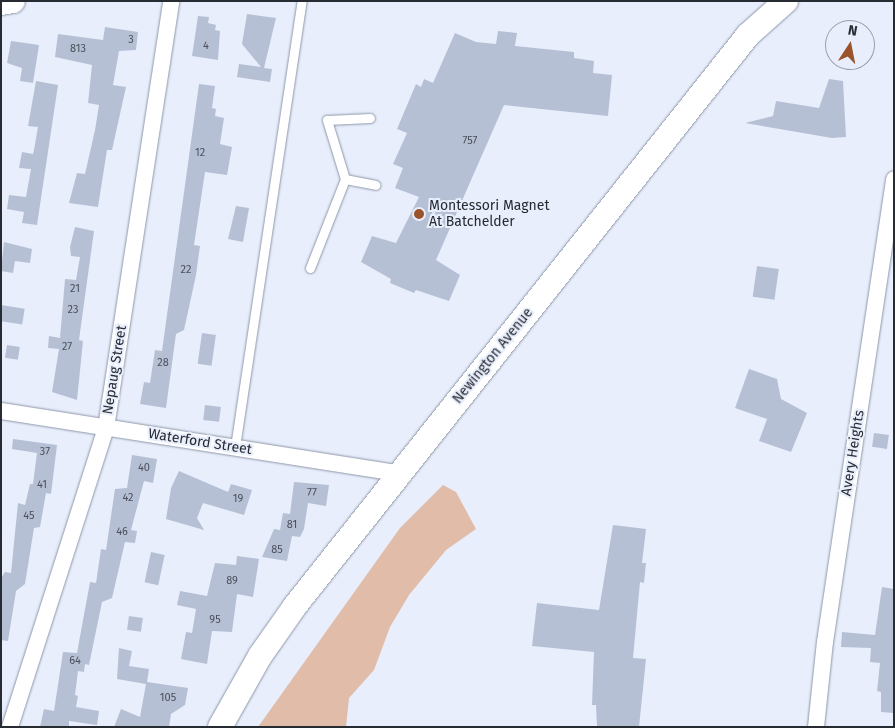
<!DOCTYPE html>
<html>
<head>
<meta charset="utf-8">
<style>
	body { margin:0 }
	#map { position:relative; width:895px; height:728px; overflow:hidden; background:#e8eefb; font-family:"Fira Sans",sans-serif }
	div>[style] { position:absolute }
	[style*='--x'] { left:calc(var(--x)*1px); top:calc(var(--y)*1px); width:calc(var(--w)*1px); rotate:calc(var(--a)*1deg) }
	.green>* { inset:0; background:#e0bca9 }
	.building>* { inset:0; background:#b6c0d5; transform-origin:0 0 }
	.roads { filter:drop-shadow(0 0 1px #8d97aa) drop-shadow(0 0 1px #8d97aa) }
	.service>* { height:9px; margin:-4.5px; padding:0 4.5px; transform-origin:4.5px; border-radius:4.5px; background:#fff }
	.minor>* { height:16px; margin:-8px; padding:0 8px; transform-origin:8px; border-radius:8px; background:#fff }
	.secondary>* { height:24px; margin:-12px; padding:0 12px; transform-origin:12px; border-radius:12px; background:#fff }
	.dots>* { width:14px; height:14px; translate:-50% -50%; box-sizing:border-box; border:2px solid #e8eefb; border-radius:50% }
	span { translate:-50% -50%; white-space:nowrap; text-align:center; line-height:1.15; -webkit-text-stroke:4px #e8eefb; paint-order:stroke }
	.number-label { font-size:11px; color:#4b505b }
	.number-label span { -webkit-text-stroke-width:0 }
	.poi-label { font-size:14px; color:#272b32 }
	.left { translate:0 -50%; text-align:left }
	.street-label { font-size:14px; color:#272b32 }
	.frame { position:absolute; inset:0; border:2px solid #272b32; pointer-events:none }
	.north { position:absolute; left:825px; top:20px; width:50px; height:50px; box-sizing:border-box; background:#e8eefb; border:1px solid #9ba0ab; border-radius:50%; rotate:11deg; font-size:14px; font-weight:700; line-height:20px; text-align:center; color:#272b32 }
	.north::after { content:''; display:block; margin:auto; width:18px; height:22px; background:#9a532b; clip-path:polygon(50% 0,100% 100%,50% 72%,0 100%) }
</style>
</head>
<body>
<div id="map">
	<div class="green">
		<div style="clip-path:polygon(443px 485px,456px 492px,476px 529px,446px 550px,409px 595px,390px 627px,374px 670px,349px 698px,346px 727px,258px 727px,400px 528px)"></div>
	</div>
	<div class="building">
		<div style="clip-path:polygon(247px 14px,276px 18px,264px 68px,272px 69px,270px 82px,237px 77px,239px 64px,261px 67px,242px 44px)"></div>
		<div style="clip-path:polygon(198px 16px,209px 17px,208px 23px,216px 25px,215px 30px,220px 31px,218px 60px,192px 56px)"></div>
		<div style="clip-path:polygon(105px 27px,138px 32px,136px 50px,119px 51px,113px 85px,126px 87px,112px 150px,107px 150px,98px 207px,69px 203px,77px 173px,85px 174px,95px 130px,99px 105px,88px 103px,92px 65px,55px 57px,58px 34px,103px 40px)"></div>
		<div style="clip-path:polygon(498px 31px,517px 33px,515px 46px,574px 52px,574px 58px,594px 61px,593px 73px,612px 75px,608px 116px,504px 105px,436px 260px,460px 275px,449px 301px,416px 290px,414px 293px,390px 283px,391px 279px,361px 262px,372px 236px,396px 243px,419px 197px,395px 188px,403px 168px,393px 164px,407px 133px,397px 129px,416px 84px,421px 87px,424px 79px,433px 83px,455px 33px,476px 42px,496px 44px)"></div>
		<div style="clip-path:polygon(11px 41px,39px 45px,33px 83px,20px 81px,22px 68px,7px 63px)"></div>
		<div style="clip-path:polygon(829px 79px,843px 81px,846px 137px,832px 138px,745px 123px,773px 116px,776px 101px,819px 108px)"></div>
		<div style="clip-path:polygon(36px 81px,58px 85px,37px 225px,22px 223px,24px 212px,7px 209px,9px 195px,26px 197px,31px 169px,19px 168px,22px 152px,33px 154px,34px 150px,38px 127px,28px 126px)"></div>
		<div style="clip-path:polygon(199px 84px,215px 86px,212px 108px,216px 109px,215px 116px,224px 118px,220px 144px,232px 147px,227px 175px,205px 172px,194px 245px,200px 246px,196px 275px,184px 330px,176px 334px,166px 408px,140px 404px,144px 382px,150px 383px,155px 350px,162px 351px)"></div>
		<div style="clip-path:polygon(236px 206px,249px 208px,243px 242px,228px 239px)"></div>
		<div style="clip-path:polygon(75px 227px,94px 231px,79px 340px,83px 341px,77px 400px,52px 392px,59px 349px,48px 348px,49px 336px,60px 338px,65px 279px,76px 280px,80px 257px,71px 256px,70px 247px)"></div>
		<div style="clip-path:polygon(4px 242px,32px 249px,30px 263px,15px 261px,13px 273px,1px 271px)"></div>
		<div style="left:757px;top:266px;width:22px;height:31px;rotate:8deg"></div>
		<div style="left:1px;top:305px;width:24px;height:16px;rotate:9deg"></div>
		<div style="left:202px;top:333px;width:14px;height:31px;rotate:8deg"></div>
		<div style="left:7px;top:345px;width:13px;height:13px;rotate:9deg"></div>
		<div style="clip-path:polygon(749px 369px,777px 379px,781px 399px,807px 413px,791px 452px,759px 441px,767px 419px,735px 408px)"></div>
		<div style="left:205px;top:405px;width:16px;height:15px;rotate:7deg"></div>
		<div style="left:874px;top:433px;width:15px;height:14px;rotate:8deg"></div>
		<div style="clip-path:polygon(13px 439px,57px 445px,51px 494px,46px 493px,40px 527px,34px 528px,25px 584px,16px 591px,8px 641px,1px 640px,1px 578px,5px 572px,11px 573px,18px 503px,25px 505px,30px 484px,33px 484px,37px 453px,12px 449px)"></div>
		<div style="clip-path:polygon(132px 455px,157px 459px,153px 483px,144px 481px,131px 530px,137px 531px,135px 543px,125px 542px,112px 598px,102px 602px,89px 665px,85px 664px,84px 672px,78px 671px,75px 695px,78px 696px,76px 707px,99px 711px,97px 725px,69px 721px,69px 727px,40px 727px,44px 709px,54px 711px,63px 652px,77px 653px,90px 582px,96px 583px,101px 549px,106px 550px,115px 489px,127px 488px)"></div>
		<div style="clip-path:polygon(179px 471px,228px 492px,231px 484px,252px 490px,244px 515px,203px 503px,197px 518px,204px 530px,166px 519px,171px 488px)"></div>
		<div style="clip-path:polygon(294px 482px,329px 485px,326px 506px,308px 503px,304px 529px,300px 537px,292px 536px,287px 561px,262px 557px,274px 529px,280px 530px,283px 513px,290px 514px)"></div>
		<div style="clip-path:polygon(613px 525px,646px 529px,642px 563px,646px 563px,644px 583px,640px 582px,633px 658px,646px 659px,639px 727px,597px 727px,596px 705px,592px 705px,594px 652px,532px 646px,537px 603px,599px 610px)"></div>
		<div style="left:151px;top:552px;width:14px;height:31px;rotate:12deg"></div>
		<div style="clip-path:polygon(237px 556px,259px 559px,253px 597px,237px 594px,232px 632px,212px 631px,207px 664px,181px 659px,186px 632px,192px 633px,196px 609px,177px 605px,180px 591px,207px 596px,215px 563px,236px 565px)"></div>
		<div style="clip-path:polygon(882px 587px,894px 589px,894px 713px,881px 712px,881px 692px,877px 691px,880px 663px,870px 662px,871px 648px,841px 647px,842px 632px,875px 635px)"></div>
		<div style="left:129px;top:616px;width:14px;height:14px;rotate:8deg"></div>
		<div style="clip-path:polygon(119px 648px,132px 651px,129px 666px,149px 669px,147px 682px,188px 688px,185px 705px,171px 714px,169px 727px,114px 727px,121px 709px,140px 717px,146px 684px,117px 679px)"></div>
	</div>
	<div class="roads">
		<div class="service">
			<div style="--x:345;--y:179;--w:31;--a:11"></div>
			<div style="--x:310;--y:268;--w:96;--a:-68.5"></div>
			<div style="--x:345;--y:179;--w:62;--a:-107"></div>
			<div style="--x:327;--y:120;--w:43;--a:-2.7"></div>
			<div style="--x:235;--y:447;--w:451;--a:-81.5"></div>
		</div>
		<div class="minor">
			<div style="--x:1;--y:411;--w:403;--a:8.9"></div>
			<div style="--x:10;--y:727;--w:314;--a:-72.2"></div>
			<div style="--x:106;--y:428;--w:432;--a:-81.3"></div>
			<div style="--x:816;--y:727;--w:85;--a:-84"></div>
			<div style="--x:825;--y:642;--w:468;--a:-81.5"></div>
		</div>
		<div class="secondary">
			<div style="--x:1;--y:3;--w:12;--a:-9"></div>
			<div style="--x:220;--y:727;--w:81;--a:-60.6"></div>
			<div style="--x:260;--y:656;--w:61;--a:-55"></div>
			<div style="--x:295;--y:606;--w:729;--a:-51.57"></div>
			<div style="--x:748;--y:35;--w:51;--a:-41.8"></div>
		</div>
	</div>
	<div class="dots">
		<div style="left:419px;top:214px;background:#9a532b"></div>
	</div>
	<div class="number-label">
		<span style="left:131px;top:40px">3</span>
		<span style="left:206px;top:46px">4</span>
		<span style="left:78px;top:49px">813</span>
		<span style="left:470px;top:141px">757</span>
		<span style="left:200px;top:153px">12</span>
		<span style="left:186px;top:270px">22</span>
		<span style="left:75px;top:289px">21</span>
		<span style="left:73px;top:310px">23</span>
		<span style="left:67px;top:347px">27</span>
		<span style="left:163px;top:363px">28</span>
		<span style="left:45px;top:452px">37</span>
		<span style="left:144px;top:468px">40</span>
		<span style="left:42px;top:485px">41</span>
		<span style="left:312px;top:493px">77</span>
		<span style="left:128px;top:498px">42</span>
		<span style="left:238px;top:499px">19</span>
		<span style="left:29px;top:516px">45</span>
		<span style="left:292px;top:525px">81</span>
		<span style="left:122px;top:532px">46</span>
		<span style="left:277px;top:550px">85</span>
		<span style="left:232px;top:581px">89</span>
		<span style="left:215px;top:620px">95</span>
		<span style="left:75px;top:661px">64</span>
		<span style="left:168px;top:698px">105</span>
	</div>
	<div class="poi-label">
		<span class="left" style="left:429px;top:214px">Montessori Magnet<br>At Batchelder</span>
	</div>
	<div class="street-label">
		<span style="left:493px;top:356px;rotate:-51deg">Newington Avenue</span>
		<span style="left:115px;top:370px;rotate:-81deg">Nepaug Street</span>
		<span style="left:200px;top:442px;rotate:9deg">Waterford Street</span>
		<span style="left:853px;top:453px;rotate:-81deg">Avery Heights</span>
	</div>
	<div class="frame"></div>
	<div class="north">N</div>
</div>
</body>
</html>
